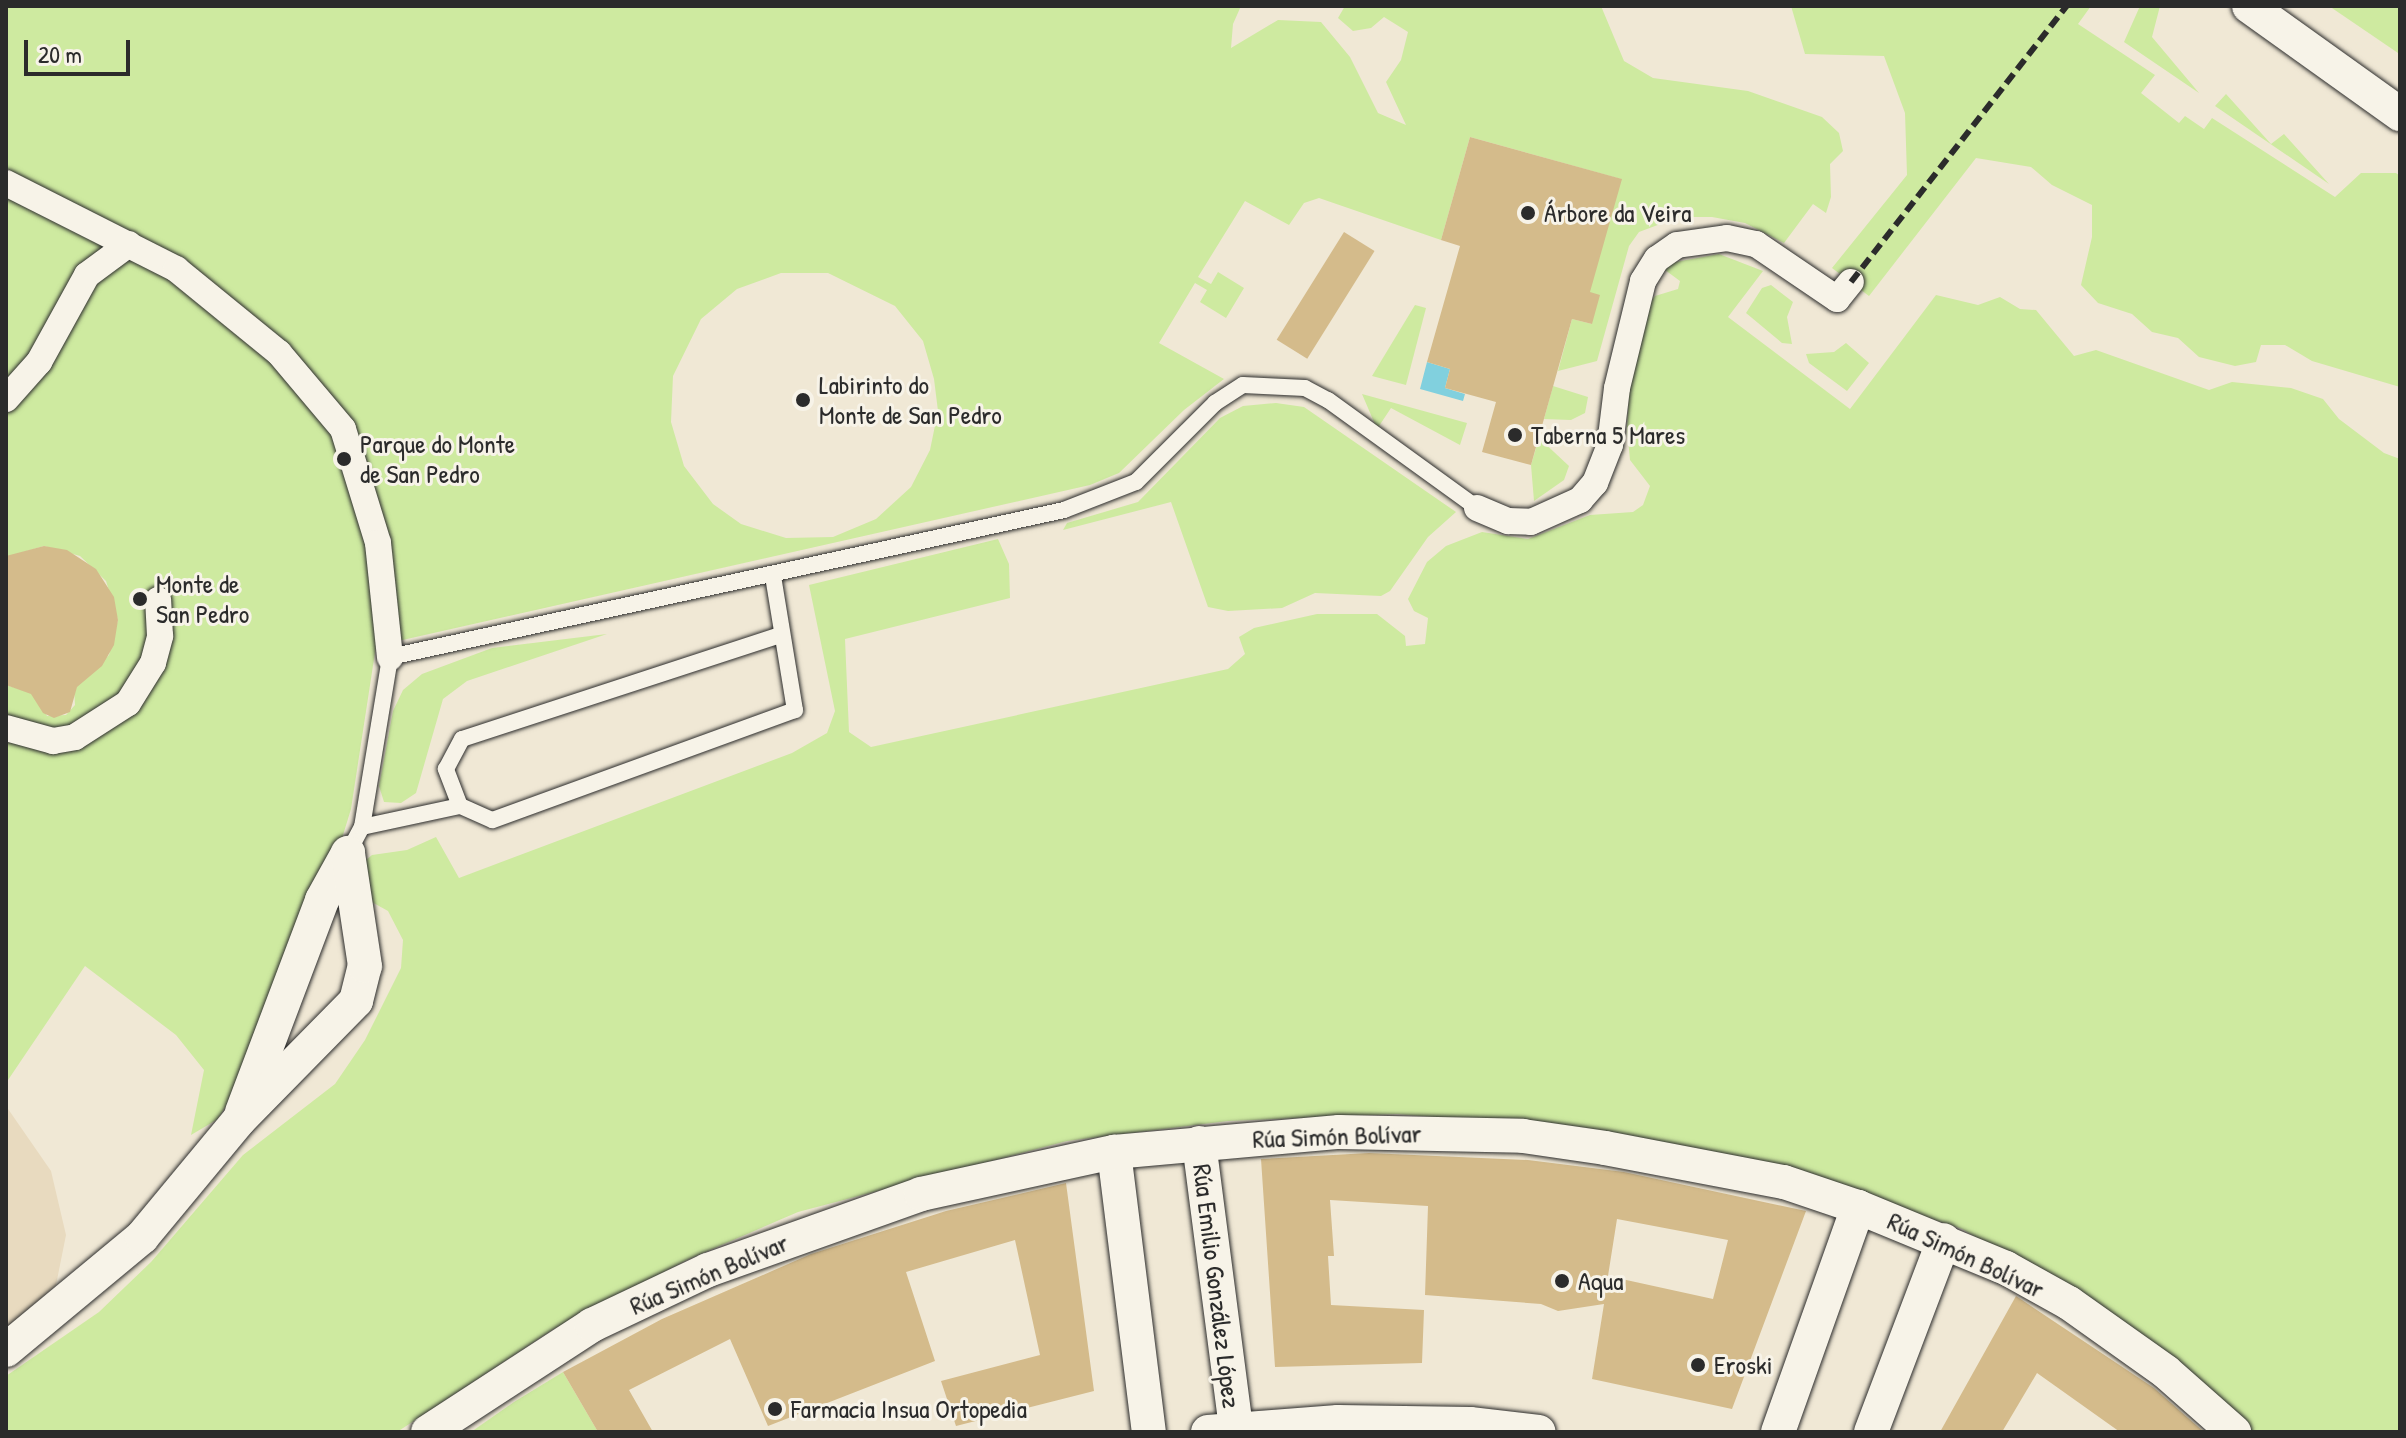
<!DOCTYPE html>
<html>
<head>
<meta charset="utf-8">
<style>
	body { margin:0 }
	#map { position:relative; width:2406px; height:1438px; overflow:hidden; background:#f0e8d5; font-family:"Patrick Hand",sans-serif }
	div>[style] { position:absolute }
	[style*='--x'] { left:calc(var(--x)*1px); top:calc(var(--y)*1px); width:calc(var(--w)*1px); rotate:calc(var(--a)*1deg) }
	.built>* { inset:0; background:#e8dabf }
	.green>* { inset:0; background:#ceeaa0 }
	.water>* { inset:0; background:#81d0de }
	.building>* { inset:0; background:#d4bb8b; transform-origin:0 0 }
	.roads { filter:drop-shadow(0 0 2px #2b2b2b) drop-shadow(0 0 2px #2b2b2b) }
	.service>* { height:16px; margin:-8px; padding:0 8px; transform-origin:8px; border-radius:8px; background:#f7f3e8 }
	.pedestrian>* { height:26px; margin:-13px; padding:0 13px; transform-origin:13px; border-radius:13px; background:#f7f3e8 }
	.minor>* { height:34px; margin:-17px; padding:0 17px; transform-origin:17px; border-radius:17px; background:#f7f3e8 }
	.rail>* { height:6px; margin-top:-3px; transform-origin:0; background:repeating-linear-gradient(90deg,#2b2b2b 0 12px,transparent 0 18px) }
	.dots>* { width:22px; height:22px; translate:-50% -50%; box-sizing:border-box; border:4px solid #f7f3e8; border-radius:50% }
	span { translate:-50% -50%; white-space:nowrap; text-align:center; line-height:1.15; -webkit-text-stroke:6px #f7f3e8; paint-order:stroke }
	.poi-label { font-size:26px; color:#2b2b2b }
	.left { translate:0 -50%; text-align:left }
	.street-label { font-size:26px; color:#2b2b2b }
	.frame { position:absolute; inset:0; border:8px solid #2b2b2b; pointer-events:none }
	.scale { position:absolute; left:24px; top:40px; width:106px; height:36px; box-sizing:border-box; border:4px solid #2b2b2b; border-top:0; padding-left:10px; font-size:24px; line-height:28px; white-space:nowrap; color:#2b2b2b; -webkit-text-stroke:6px #f7f3e8; paint-order:stroke }
</style>
</head>
<body>
<div id="map">
	<div class="built">
		<div style="clip-path:polygon(6px 1106px,51px 1171px,66px 1235px,56px 1285px,6px 1330px)"></div>
	</div>
	<div class="green">
		<div style="clip-path:polygon(evenodd,6px 6px,1241px 6px,1233px 24px,1231px 48px,1278px 20px,1321px 22px,1350px 57px,1378px 113px,1406px 125px,1386px 82px,1401px 60px,1408px 32px,1384px 17px,1371px 28px,1353px 31px,1338px 18px,1345px 6px,1601px 6px,1624px 61px,1653px 78px,1748px 91px,1822px 117px,1839px 133px,1843px 151px,1830px 164px,1831px 197px,1826px 213px,1813px 204px,1784px 243px,1745px 223px,1712px 217px,1679px 217px,1639px 232px,1629px 246px,1597px 361px,1558px 371px,1572px 319px,1592px 324px,1580px 290px,1621px 179px,1470px 137px,1441px 240px,1319px 198px,1304px 203px,1289px 225px,1245px 201px,1198px 277px,1211px 284px,1218px 272px,1244px 288px,1226px 318px,1200px 302px,1207px 290px,1195px 283px,1159px 343px,1224px 379px,1184px 410px,1119px 473px,1090px 485px,376px 646px,351px 809px,339px 848px,238px 1086px,218px 1119px,191px 1135px,204px 1070px,176px 1035px,85px 966px,6px 1083px,6px 685px,36px 694px,47px 716px,66px 715px,75px 705px,74px 688px,109px 655px,118px 620px,106px 581px,80px 556px,44px 546px,6px 557px,6px 6px,781px 273px,828px 273px,895px 306px,923px 341px,934px 379px,938px 411px,930px 450px,911px 487px,876px 519px,833px 537px,786px 538px,741px 524px,713px 504px,684px 466px,671px 422px,673px 376px,701px 319px,737px 289px,781px 273px)"></div>
		<div style="clip-path:polygon(1791px 6px,2091px 6px,2078px 24px,2155px 75px,2141px 93px,2179px 123px,2185px 116px,2204px 129px,2212px 118px,2335px 197px,2361px 173px,2396px 173px,2400px 176px,2400px 387px,2312px 361px,2285px 345px,2261px 345px,2256px 362px,2235px 366px,2199px 357px,2178px 338px,2152px 332px,2132px 314px,2098px 303px,2081px 285px,2092px 237px,2092px 205px,2052px 185px,2031px 167px,1976px 158px,1869px 296px,1832px 268px,1907px 175px,1905px 113px,1884px 56px,1805px 54px)"></div>
		<div style="clip-path:polygon(2140px 6px,2160px 6px,2152px 37px,2199px 93px,2124px 42px)"></div>
		<div style="clip-path:polygon(2329px 6px,2400px 6px,2400px 54px,2398px 53px)"></div>
		<div style="clip-path:polygon(2226px 94px,2271px 144px,2284px 134px,2329px 184px,2215px 106px)"></div>
		<div style="clip-path:polygon(1719px 254px,1763px 271px,1728px 317px,1850px 409px,1936px 295px,1978px 305px,2000px 297px,2020px 309px,2036px 310px,2074px 356px,2096px 350px,2209px 390px,2232px 382px,2291px 388px,2323px 399px,2339px 419px,2384px 453px,2400px 459px,2400px 1432px,2254px 1432px,2006px 1255px,1962px 1229px,1779px 1168px,1591px 1131px,1397px 1114px,1228px 1121px,1067px 1141px,798px 1212px,687px 1260px,552px 1330px,397px 1432px,6px 1432px,6px 1376px,99px 1312px,151px 1262px,243px 1155px,335px 1084px,365px 1040px,401px 968px,403px 940px,388px 911px,370px 901px,361px 864px,372px 855px,407px 850px,436px 837px,459px 878px,792px 753px,827px 733px,835px 711px,809px 585px,998px 539px,1009px 564px,1010px 598px,845px 639px,849px 732px,871px 747px,1228px 669px,1245px 654px,1239px 637px,1254px 628px,1317px 614px,1377px 614px,1405px 636px,1406px 646px,1425px 644px,1428px 618px,1414px 611px,1408px 599px,1427px 562px,1446px 546px,1482px 532px,1528px 539px,1590px 515px,1633px 512px,1643px 505px,1650px 486px,1630px 460px,1627px 428px,1630px 376px,1647px 307px,1655px 296px,1678px 289px,1680px 281px,1665px 270px,1670px 263px)"></div>
		<div style="clip-path:polygon(1771px 285px,1793px 302px,1787px 317px,1792px 344px,1782px 343px,1746px 313px,1762px 288px)"></div>
		<div style="clip-path:polygon(1415px 305px,1426px 308px,1406px 385px,1372px 376px)"></div>
		<div style="clip-path:polygon(1846px 343px,1869px 363px,1847px 391px,1809px 363px,1806px 354px,1834px 352px)"></div>
		<div style="clip-path:polygon(1553px 386px,1588px 397px,1585px 413px,1571px 420px,1544px 419px)"></div>
		<div style="clip-path:polygon(1362px 394px,1467px 423px,1460px 445px,1391px 408px,1377px 429px)"></div>
		<div style="clip-path:polygon(1276px 403px,1304px 407px,1456px 512px,1428px 537px,1390px 591px,1381px 596px,1315px 593px,1282px 608px,1228px 611px,1208px 607px,1171px 502px,1063px 530px,1067px 523px,1138px 502px,1220px 418px,1243px 406px)"></div>
		<div style="clip-path:polygon(1539px 438px,1569px 466px,1564px 480px,1534px 501px,1531px 465px)"></div>
		<div style="clip-path:polygon(607px 634px,467px 681px,443px 699px,416px 793px,401px 803px,384px 802px,379px 786px,393px 711px,403px 690px,422px 674px,492px 648px)"></div>
		<div style="clip-path:polygon(563px 1372px,598px 1432px,471px 1432px,514px 1402px)"></div>
	</div>
	<div class="water">
		<div style="clip-path:polygon(1427px 362px,1450px 369px,1445px 388px,1465px 394px,1463px 401px,1420px 389px)"></div>
	</div>
	<div class="building">
		<div style="clip-path:polygon(1470px 137px,1622px 179px,1590px 292px,1600px 295px,1592px 324px,1572px 319px,1531px 465px,1482px 452px,1496px 402px,1445px 388px,1450px 369px,1427px 362px,1460px 246px,1441px 240px)"></div>
		<div style="left:1344px;top:232px;width:36px;height:127px;rotate:32deg"></div>
		<div style="clip-path:polygon(44px 546px,67px 550px,96px 569px,114px 597px,118px 620px,114px 645px,102px 666px,77px 687px,70px 712px,54px 718px,43px 713px,31px 694px,6px 685px,6px 556px)"></div>
		<div style="clip-path:polygon(evenodd,1369px 1153px,1528px 1160px,1624px 1172px,1806px 1211px,1732px 1409px,1592px 1379px,1604px 1304px,1558px 1311px,1541px 1304px,1425px 1295px,1428px 1206px,1330px 1200px,1334px 1256px,1328px 1256px,1331px 1305px,1424px 1310px,1422px 1363px,1275px 1367px,1261px 1159px,1369px 1153px,1617px 1219px,1728px 1240px,1713px 1299px,1608px 1276px,1617px 1219px)"></div>
		<div style="clip-path:polygon(1066px 1183px,1094px 1391px,956px 1426px,941px 1381px,1040px 1355px,1015px 1240px,906px 1272px,935px 1361px,768px 1426px,730px 1339px,629px 1390px,653px 1432px,598px 1432px,563px 1372px,662px 1319px,811px 1254px,946px 1211px)"></div>
		<div style="clip-path:polygon(2016px 1296px,2154px 1388px,2204px 1432px,2120px 1432px,2037px 1373px,2002px 1432px,1940px 1432px)"></div>
	</div>
	<div class="roads">
		<div class="service">
			<div style="--x:773;--y:576;--w:136;--a:80.7"></div>
			<div style="--x:795;--y:710;--w:322;--a:160"></div>
			<div style="--x:492;--y:820;--w:35;--a:-156"></div>
			<div style="--x:460;--y:806;--w:40;--a:-111"></div>
			<div style="--x:446;--y:769;--w:34;--a:-62"></div>
			<div style="--x:462;--y:739;--w:336;--a:-18.1"></div>
			<div style="--x:362;--y:827;--w:100;--a:-12.1"></div>
			<div style="--x:348;--y:853;--w:30;--a:-62"></div>
			<div style="--x:362;--y:827;--w:172;--a:-80.6"></div>
			<div style="--x:390;--y:657;--w:690;--a:-12.3"></div>
			<div style="--x:1064;--y:510;--w:77;--a:-21.3"></div>
			<div style="--x:1136;--y:482;--w:112;--a:-45"></div>
			<div style="--x:1215;--y:403;--w:33;--a:-33"></div>
			<div style="--x:1243;--y:385;--w:62;--a:2.8"></div>
			<div style="--x:1305;--y:388;--w:26;--a:28"></div>
			<div style="--x:1328;--y:400;--w:184;--a:35.9"></div>
		</div>
		<div class="pedestrian">
			<div style="--x:6;--y:183;--w:191;--a:26.8"></div>
			<div style="--x:176;--y:269;--w:133;--a:39.2"></div>
			<div style="--x:279;--y:353;--w:99;--a:49.9"></div>
			<div style="--x:343;--y:429;--w:119;--a:72.9"></div>
			<div style="--x:378;--y:543;--w:115;--a:84"></div>
			<div style="--x:6;--y:399;--w:50;--a:-48.3"></div>
			<div style="--x:39;--y:362;--w:99;--a:-61.1"></div>
			<div style="--x:87;--y:275;--w:52;--a:-36.4"></div>
			<div style="--x:1477;--y:508;--w:34;--a:23"></div>
			<div style="--x:1508;--y:521;--w:23;--a:2"></div>
			<div style="--x:1531;--y:522;--w:54;--a:-24.2"></div>
			<div style="--x:1580;--y:500;--w:23;--a:-49"></div>
			<div style="--x:1595;--y:483;--w:41;--a:-68.5"></div>
			<div style="--x:1610;--y:445;--w:57;--a:-83"></div>
			<div style="--x:1617;--y:388;--w:110;--a:-76.3"></div>
			<div style="--x:1643;--y:281;--w:26;--a:-58"></div>
			<div style="--x:1657;--y:259;--w:24;--a:-35"></div>
			<div style="--x:1677;--y:245;--w:50;--a:-8"></div>
			<div style="--x:1727;--y:238;--w:30;--a:12"></div>
			<div style="--x:1756;--y:244;--w:98;--a:34.2"></div>
			<div style="--x:1837;--y:299;--w:22;--a:-51"></div>
			<div style="--x:6;--y:728;--w:49;--a:15.5"></div>
			<div style="--x:53;--y:741;--w:22;--a:-10"></div>
			<div style="--x:75;--y:737;--w:63;--a:-32.7"></div>
			<div style="--x:128;--y:703;--w:47;--a:-58"></div>
			<div style="--x:153;--y:663;--w:28;--a:-75"></div>
			<div style="--x:160;--y:636;--w:36;--a:-93"></div>
		</div>
		<div class="minor">
			<div style="--x:2249;--y:6;--w:186;--a:35.6"></div>
			<div style="--x:242;--y:1112;--w:227;--a:-69.3"></div>
			<div style="--x:322;--y:900;--w:54;--a:-61"></div>
			<div style="--x:1199;--y:1143;--w:288;--a:82.6"></div>
			<div style="--x:1114;--y:1152;--w:282;--a:82.9"></div>
			<div style="--x:6;--y:1350;--w:177;--a:-39.7"></div>
			<div style="--x:142;--y:1237;--w:152;--a:-50.3"></div>
			<div style="--x:239;--y:1120;--w:167;--a:-45.5"></div>
			<div style="--x:356;--y:1001;--w:36;--a:-76"></div>
			<div style="--x:365;--y:966;--w:114;--a:-98.6"></div>
			<div style="--x:428;--y:1432;--w:196;--a:-33.1"></div>
			<div style="--x:592;--y:1325;--w:128;--a:-25.4"></div>
			<div style="--x:708;--y:1270;--w:226;--a:-19.6"></div>
			<div style="--x:921;--y:1194;--w:198;--a:-12.3"></div>
			<div style="--x:1114;--y:1152;--w:226;--a:-5.1"></div>
			<div style="--x:1339;--y:1132;--w:184;--a:1.2"></div>
			<div style="--x:1523;--y:1136;--w:83;--a:8.3"></div>
			<div style="--x:1605;--y:1148;--w:182;--a:10.8"></div>
			<div style="--x:1784;--y:1182;--w:78;--a:18.7"></div>
			<div style="--x:1858;--y:1207;--w:160;--a:22.4"></div>
			<div style="--x:2006;--y:1268;--w:72;--a:29.1"></div>
			<div style="--x:2069;--y:1303;--w:119;--a:35.4"></div>
			<div style="--x:2166;--y:1372;--w:91;--a:41.4"></div>
			<div style="--x:1208;--y:1432;--w:130;--a:-4.4"></div>
			<div style="--x:1338;--y:1422;--w:132;--a:0.9"></div>
			<div style="--x:1470;--y:1424;--w:69;--a:6.6"></div>
			<div style="--x:1778;--y:1432;--w:239;--a:-70.4"></div>
			<div style="--x:1871;--y:1432;--w:205;--a:-69.2"></div>
		</div>
	</div>
	<div class="rail">
		<div style="--x:1851;--y:282;--w:350;--a:-52"></div>
	</div>
	<div class="dots">
		<div style="left:1528px;top:213px;background:#2b2b2b"></div>
		<div style="left:803px;top:400px;background:#2b2b2b"></div>
		<div style="left:1515px;top:435px;background:#2b2b2b"></div>
		<div style="left:344px;top:459px;background:#2b2b2b"></div>
		<div style="left:140px;top:599px;background:#2b2b2b"></div>
		<div style="left:1562px;top:1281px;background:#2b2b2b"></div>
		<div style="left:1698px;top:1365px;background:#2b2b2b"></div>
		<div style="left:775px;top:1409px;background:#2b2b2b"></div>
	</div>
	<div class="poi-label">
		<span class="left" style="left:1544px;top:213px">Árbore da Veira</span>
		<span class="left" style="left:819px;top:400px">Labirinto do<br>Monte de San Pedro</span>
		<span class="left" style="left:1531px;top:435px">Taberna 5 Mares</span>
		<span class="left" style="left:360px;top:459px">Parque do Monte<br>de San Pedro</span>
		<span class="left" style="left:156px;top:599px">Monte de<br>San Pedro</span>
		<span class="left" style="left:1578px;top:1281px">Aqua</span>
		<span class="left" style="left:1714px;top:1365px">Eroski</span>
		<span class="left" style="left:791px;top:1409px">Farmacia Insua Ortopedia</span>
	</div>
	<div class="street-label">
		<span style="left:1337px;top:1136px;rotate:-2deg">Rúa Simón Bolívar</span>
		<span style="left:1966px;top:1255px;rotate:25deg">Rúa Simón Bolívar</span>
		<span style="left:709px;top:1274px;rotate:-23deg">Rúa Simón Bolívar</span>
		<span style="left:1217px;top:1286px;rotate:83deg">Rúa Emilio González López</span>
	</div>
	<div class="frame"></div>
	<div class="scale">20 m</div>
</div>
</body>
</html>
